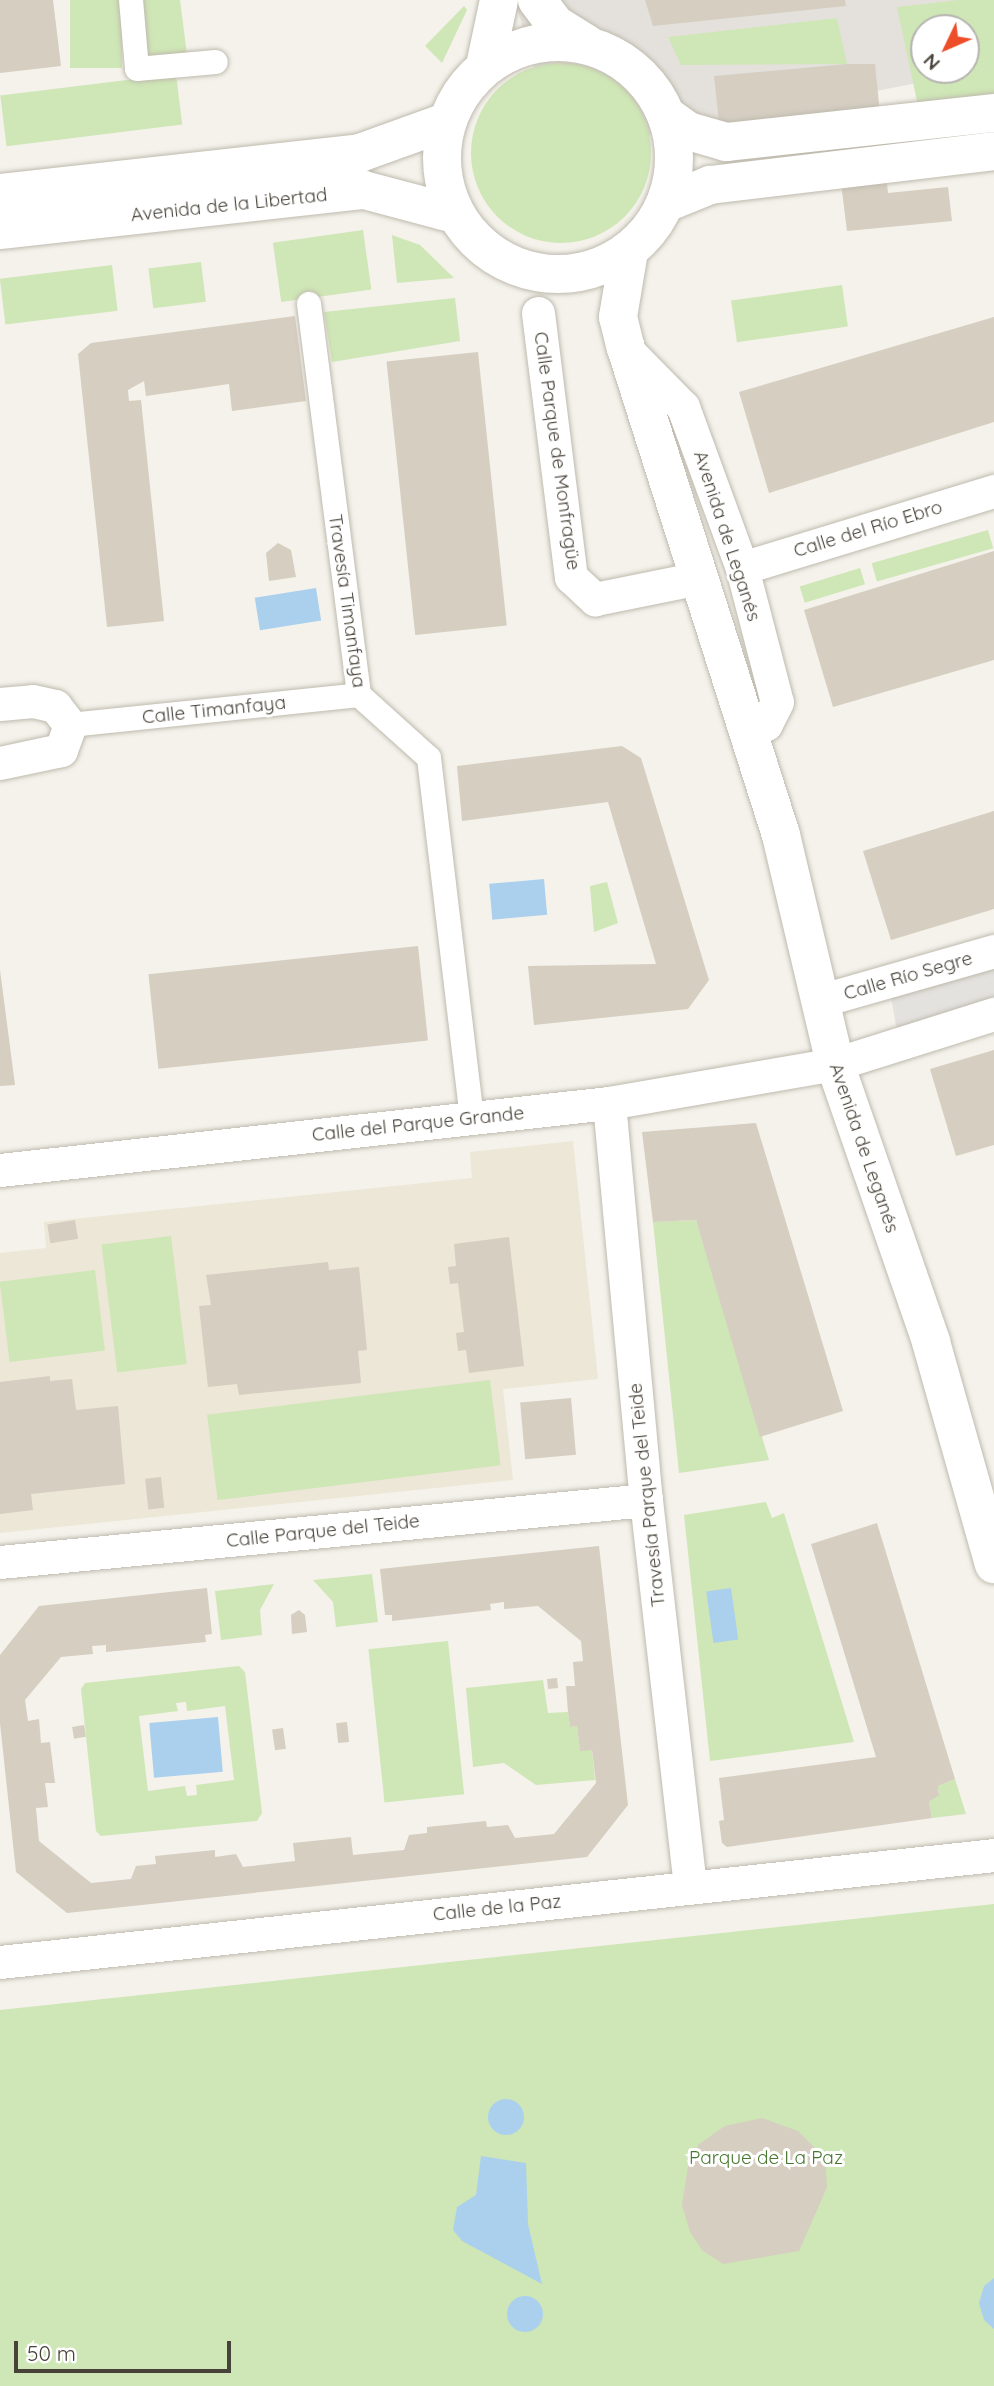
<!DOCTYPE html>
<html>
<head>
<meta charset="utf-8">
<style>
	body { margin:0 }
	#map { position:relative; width:994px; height:2386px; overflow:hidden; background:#f4f2eb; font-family:Quicksand,sans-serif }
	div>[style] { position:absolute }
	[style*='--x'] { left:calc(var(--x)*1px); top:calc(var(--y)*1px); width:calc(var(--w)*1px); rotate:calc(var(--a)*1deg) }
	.industrial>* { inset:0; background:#e4e1dc }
	.education>* { inset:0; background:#ece7d6 }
	.green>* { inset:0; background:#cfe6b6; transform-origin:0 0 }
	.round { border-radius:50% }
	.parking>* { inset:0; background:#e3e2df }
	.water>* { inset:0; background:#abd0ed; transform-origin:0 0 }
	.building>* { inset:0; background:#d5cec1; transform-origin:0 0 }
	.roads { filter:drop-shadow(0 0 2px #bfbaae) drop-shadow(0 0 2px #bfbaae) }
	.pedestrian>* { height:24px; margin:-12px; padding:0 12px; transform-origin:12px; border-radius:12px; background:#fff }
	.minor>* { height:33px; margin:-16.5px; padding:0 16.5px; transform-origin:16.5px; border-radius:16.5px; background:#fff }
	.tertiary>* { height:38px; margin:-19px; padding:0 19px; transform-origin:19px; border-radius:19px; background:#fff }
	.tertiary>.ring { margin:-19px; padding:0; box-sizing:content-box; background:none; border:38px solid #fff; border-radius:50% }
	span { translate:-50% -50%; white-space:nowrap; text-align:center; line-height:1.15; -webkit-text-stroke:6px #fff; paint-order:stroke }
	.street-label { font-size:19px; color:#484339 }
	.park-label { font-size:19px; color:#48772f }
	.north { position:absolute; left:910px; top:14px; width:70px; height:70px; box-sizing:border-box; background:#fff; border:2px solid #b6b4b0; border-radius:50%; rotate:226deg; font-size:19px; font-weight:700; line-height:28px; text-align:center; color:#484339 }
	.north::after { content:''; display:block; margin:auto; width:24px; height:32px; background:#ed4e29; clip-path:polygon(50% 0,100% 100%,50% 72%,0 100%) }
	.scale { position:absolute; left:14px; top:2341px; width:217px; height:32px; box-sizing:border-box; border:4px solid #484339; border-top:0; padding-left:9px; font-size:21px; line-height:24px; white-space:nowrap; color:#484339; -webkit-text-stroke:5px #fff; paint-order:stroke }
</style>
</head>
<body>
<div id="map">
	<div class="industrial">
		<div style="clip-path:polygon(evenodd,515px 0,994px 0,994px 68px,558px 153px,515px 0,924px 28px,966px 28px,966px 70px,924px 70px,924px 28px)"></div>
	</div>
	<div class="education">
		<div style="clip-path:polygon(573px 1141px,598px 1379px,503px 1389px,513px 1480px,0 1533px,0 1253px,46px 1248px,44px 1222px,472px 1178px,470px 1152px)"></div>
	</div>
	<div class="green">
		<div style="left:70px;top:0;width:52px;height:68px"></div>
		<div style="clip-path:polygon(131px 0,180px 0,187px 55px,147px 60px)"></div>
		<div style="clip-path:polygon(evenodd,958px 0,994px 0,994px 97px,918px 106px,897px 7px,958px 0,924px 28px,966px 28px,966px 70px,924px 70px,924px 28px)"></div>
		<div style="clip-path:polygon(464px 6px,467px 10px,442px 63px,425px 46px)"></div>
		<div style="clip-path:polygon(837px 18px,847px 64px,681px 65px,668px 37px)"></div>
		<div class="round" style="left:471px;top:63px;width:180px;height:180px"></div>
		<div style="left:176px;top:74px;width:51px;height:177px;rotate:83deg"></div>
		<div style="left:363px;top:230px;width:60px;height:91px;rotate:82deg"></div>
		<div style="clip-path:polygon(392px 235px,420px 245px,454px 278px,397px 283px)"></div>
		<div style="left:201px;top:262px;width:40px;height:53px;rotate:83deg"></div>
		<div style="left:112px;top:265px;width:46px;height:113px;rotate:83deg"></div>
		<div style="left:842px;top:285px;width:42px;height:112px;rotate:82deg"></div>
		<div style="clip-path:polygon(455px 298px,460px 341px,332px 362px,324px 312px)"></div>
		<div style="left:988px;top:530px;width:19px;height:121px;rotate:74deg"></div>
		<div style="left:860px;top:568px;width:17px;height:63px;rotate:73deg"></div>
		<div style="clip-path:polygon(607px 882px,618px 923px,594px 932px,590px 886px)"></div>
		<div style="clip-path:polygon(696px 1220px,769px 1460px,679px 1473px,653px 1222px)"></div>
		<div style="left:171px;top:1236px;width:129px;height:70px;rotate:83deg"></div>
		<div style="left:95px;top:1270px;width:81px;height:96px;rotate:83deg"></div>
		<div style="left:490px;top:1380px;width:86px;height:285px;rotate:83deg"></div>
		<div style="clip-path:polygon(766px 1502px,772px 1518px,784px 1513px,854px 1742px,710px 1761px,684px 1515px)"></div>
		<div style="clip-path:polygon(372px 1574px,378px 1622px,336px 1627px,333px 1602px,313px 1580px)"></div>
		<div style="clip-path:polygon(274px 1584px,260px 1610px,262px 1635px,221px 1640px,215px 1591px)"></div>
		<div style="left:448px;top:1641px;width:154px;height:80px;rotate:84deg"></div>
		<div style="clip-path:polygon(evenodd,239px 1666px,245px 1672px,262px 1813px,257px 1821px,101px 1836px,96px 1831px,81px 1689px,85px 1683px,239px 1666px,186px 1702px,187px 1711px,225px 1706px,234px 1780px,196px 1785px,197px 1795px,187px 1796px,185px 1786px,148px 1791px,139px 1716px,178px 1711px,176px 1703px,186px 1702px)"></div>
		<div style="clip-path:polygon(543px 1680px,548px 1713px,568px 1712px,570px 1727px,577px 1726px,580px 1750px,592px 1750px,595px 1780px,536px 1785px,504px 1763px,473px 1767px,466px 1688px)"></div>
		<div style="clip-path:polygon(955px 1779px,966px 1814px,932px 1818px,929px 1802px,939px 1794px,938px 1786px)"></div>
		<div style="clip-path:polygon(994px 1904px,994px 2386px,0 2386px,0 2010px)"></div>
	</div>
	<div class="parking">
		<div style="clip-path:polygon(994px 958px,994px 1007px,898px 1037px,890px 991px)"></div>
	</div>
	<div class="water">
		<div style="left:316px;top:588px;width:33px;height:62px;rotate:81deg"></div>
		<div style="left:544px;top:879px;width:36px;height:55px;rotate:85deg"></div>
		<div style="left:731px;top:1588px;width:52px;height:25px;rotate:82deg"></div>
		<div style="left:218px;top:1717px;width:55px;height:69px;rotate:85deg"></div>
		<div class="round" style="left:488px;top:2099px;width:36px;height:36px"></div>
		<div style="clip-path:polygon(481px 2156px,526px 2163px,528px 2224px,542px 2284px,462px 2241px,453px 2230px,457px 2207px,476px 2195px)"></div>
		<div style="clip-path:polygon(994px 2278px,994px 2329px,984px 2320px,979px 2303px,984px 2286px)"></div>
		<div class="round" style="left:507px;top:2296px;width:36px;height:36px"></div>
	</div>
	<div class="building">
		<div style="clip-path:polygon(0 0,53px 0,61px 66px,0 73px)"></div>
		<div style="clip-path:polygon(645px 0,845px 0,846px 6px,653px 26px)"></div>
		<div style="clip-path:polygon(847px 64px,875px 64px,888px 193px,948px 187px,952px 221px,847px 231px,837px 151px,723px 160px,714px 76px)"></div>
		<div style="clip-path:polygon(295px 316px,306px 401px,232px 411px,229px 384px,146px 396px,144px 381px,128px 390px,129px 401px,141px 400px,164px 621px,107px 627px,78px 354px,91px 343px)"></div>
		<div style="clip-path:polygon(994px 317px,994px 422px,769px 493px,739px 392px)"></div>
		<div style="left:478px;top:352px;width:275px;height:92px;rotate:84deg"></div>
		<div style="clip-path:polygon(278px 543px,291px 550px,296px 577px,269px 581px,266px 553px)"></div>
		<div style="clip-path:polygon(994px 551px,994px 660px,833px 707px,804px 610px)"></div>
		<div style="clip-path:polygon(622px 746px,641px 758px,709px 980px,688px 1009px,534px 1025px,528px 966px,656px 964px,608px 802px,462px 821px,457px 766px)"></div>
		<div style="clip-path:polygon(994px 811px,994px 909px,891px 940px,863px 851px)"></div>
		<div style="left:418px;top:946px;width:95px;height:271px;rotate:84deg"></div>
		<div style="clip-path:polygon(0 970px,15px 1085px,0 1086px)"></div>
		<div style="clip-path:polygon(994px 1050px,994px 1145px,956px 1156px,930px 1069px)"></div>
		<div style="clip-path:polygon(756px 1123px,843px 1411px,760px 1437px,696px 1220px,653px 1222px,642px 1132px)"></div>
		<div style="left:75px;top:1220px;width:19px;height:28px;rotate:81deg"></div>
		<div style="clip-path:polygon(509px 1237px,524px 1366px,469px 1373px,466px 1350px,458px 1351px,456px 1333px,464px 1332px,458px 1283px,450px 1284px,448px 1267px,456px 1266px,454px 1244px)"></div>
		<div style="clip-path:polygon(328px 1262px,329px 1270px,359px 1267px,367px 1350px,358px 1351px,361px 1383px,239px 1395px,237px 1384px,208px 1387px,199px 1306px,211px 1305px,206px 1275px)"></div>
		<div style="clip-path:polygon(50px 1376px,50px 1381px,72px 1379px,76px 1410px,118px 1406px,125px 1484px,31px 1494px,33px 1510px,0 1514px,0 1382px)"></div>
		<div style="left:571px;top:1398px;width:57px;height:51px;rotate:85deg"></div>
		<div style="left:161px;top:1477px;width:31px;height:16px;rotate:84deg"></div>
		<div style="clip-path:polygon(877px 1523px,955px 1779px,938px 1786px,939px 1795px,929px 1802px,932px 1818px,727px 1847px,722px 1843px,719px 1821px,724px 1820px,719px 1778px,876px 1757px,811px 1544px)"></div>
		<div style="clip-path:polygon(599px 1546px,628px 1805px,587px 1857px,67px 1913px,16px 1872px,0 1723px,0 1655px,39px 1606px,207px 1588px,212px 1634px,205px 1635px,206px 1642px,106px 1652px,106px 1645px,92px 1646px,93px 1654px,61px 1657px,25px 1700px,28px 1721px,39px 1719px,41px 1743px,50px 1742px,55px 1783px,45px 1783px,48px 1807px,36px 1808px,39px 1841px,91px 1883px,131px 1879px,136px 1866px,156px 1864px,155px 1856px,215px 1850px,215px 1857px,236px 1854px,243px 1867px,295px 1861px,293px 1843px,351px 1837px,353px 1855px,404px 1850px,409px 1835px,427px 1833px,427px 1827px,486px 1821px,487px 1827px,508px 1825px,515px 1838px,554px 1834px,596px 1783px,592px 1750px,580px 1751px,577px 1726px,570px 1727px,568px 1712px,566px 1686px,575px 1686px,573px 1662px,583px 1661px,581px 1641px,538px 1606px,504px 1609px,504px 1602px,490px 1604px,491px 1610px,392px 1621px,392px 1615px,385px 1615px,380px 1569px)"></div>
		<div style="clip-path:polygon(299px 1610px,305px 1615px,307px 1632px,292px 1634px,291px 1615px)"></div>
		<div style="left:557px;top:1678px;width:10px;height:10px;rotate:84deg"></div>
		<div style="left:347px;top:1722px;width:20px;height:11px;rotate:84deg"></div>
		<div style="left:84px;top:1725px;width:12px;height:12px;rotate:81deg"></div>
		<div style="left:283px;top:1728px;width:21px;height:11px;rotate:82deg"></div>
		<div style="clip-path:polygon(762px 2118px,798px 2131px,825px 2158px,827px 2187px,799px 2251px,723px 2264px,703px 2251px,690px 2232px,682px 2205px,688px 2167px,698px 2145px,725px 2126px)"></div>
	</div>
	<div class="roads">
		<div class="pedestrian">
			<div style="--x:131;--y:0;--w:69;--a:85"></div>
			<div style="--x:137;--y:69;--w:79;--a:-5.1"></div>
			<div style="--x:309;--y:304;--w:394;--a:82.7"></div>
			<div style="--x:359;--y:695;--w:94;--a:42"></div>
			<div style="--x:429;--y:758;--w:363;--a:83.2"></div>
			<div style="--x:70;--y:725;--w:291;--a:-5.9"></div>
		</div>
		<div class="minor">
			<div style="--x:538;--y:313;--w:266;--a:82.9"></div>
			<div style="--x:571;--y:577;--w:33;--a:43"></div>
			<div style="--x:595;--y:599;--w:106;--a:-11.4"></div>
			<div style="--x:626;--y:349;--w:81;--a:45.5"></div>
			<div style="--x:683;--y:407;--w:171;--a:69.9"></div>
			<div style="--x:742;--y:568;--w:138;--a:75.4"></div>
			<div style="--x:777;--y:702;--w:25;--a:117"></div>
			<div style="--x:766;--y:724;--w:19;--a:164"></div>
			<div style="--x:742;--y:568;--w:264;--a:-17"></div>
			<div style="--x:0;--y:704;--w:33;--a:-5"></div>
			<div style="--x:33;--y:701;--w:23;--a:13"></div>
			<div style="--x:55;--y:706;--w:24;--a:52"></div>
			<div style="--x:70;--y:725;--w:27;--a:110"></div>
			<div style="--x:61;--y:750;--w:62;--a:168"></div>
			<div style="--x:822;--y:1000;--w:179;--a:-15.9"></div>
			<div style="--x:609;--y:1103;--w:399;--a:84.7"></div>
			<div style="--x:646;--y:1500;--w:389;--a:83.5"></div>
			<div style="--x:0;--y:1170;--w:613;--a:-6.28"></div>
			<div style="--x:609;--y:1103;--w:229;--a:-9.8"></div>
			<div style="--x:835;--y:1064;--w:167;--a:-17.5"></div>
			<div style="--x:0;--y:1562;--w:649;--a:-5.48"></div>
			<div style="--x:0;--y:1962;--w:1000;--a:-6.14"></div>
		</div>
		<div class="tertiary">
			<div style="--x:537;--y:0;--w:30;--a:53"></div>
			<div style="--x:555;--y:24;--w:38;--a:32"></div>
			<div class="ring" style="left:442px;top:42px;width:194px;height:194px"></div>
			<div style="--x:485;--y:66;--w:67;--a:-78"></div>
			<div style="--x:666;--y:115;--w:27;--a:36"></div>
			<div style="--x:688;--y:131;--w:40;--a:16"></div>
			<div style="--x:726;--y:142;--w:270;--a:-6.2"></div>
			<div style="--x:0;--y:193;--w:362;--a:-6.3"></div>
			<div style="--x:360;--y:153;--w:91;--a:-19.8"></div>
			<div style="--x:666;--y:203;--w:48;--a:-22.2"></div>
			<div style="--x:710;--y:185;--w:286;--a:-6.8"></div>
			<div style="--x:0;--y:230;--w:366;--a:-6.3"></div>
			<div style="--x:364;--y:190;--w:94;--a:14.8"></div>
			<div style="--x:629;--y:251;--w:67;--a:99.5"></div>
			<div style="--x:618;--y:317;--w:32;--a:76"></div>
			<div style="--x:626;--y:348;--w:511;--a:72.35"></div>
			<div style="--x:781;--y:835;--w:235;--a:76.7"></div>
			<div style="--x:835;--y:1064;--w:294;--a:70.9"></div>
			<div style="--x:931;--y:1342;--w:231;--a:74.2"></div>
		</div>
	</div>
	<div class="street-label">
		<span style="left:229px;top:205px;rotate:-6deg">Avenida de la Libertad</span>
		<span style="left:557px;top:451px;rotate:82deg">Calle Parque de Monfragüe</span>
		<span style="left:868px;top:529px;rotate:-17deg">Calle del Río Ebro</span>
		<span style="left:727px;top:536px;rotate:72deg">Avenida de Leganés</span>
		<span style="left:347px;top:601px;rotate:82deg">Travesía Timanfaya</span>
		<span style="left:214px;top:710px;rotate:-6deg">Calle Timanfaya</span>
		<span style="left:908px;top:976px;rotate:-16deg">Calle Río Segre</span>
		<span style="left:418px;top:1124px;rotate:-6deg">Calle del Parque Grande</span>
		<span style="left:864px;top:1148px;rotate:71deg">Avenida de Leganés</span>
		<span style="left:647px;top:1495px;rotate:-96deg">Travesía Parque del Teide</span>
		<span style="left:323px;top:1531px;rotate:-6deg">Calle Parque del Teide</span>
		<span style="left:497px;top:1908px;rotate:-6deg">Calle de la Paz</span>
	</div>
	<div class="park-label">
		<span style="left:766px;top:2158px">Parque de La Paz</span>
	</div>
	<div class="north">N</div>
	<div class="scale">50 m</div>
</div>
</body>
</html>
